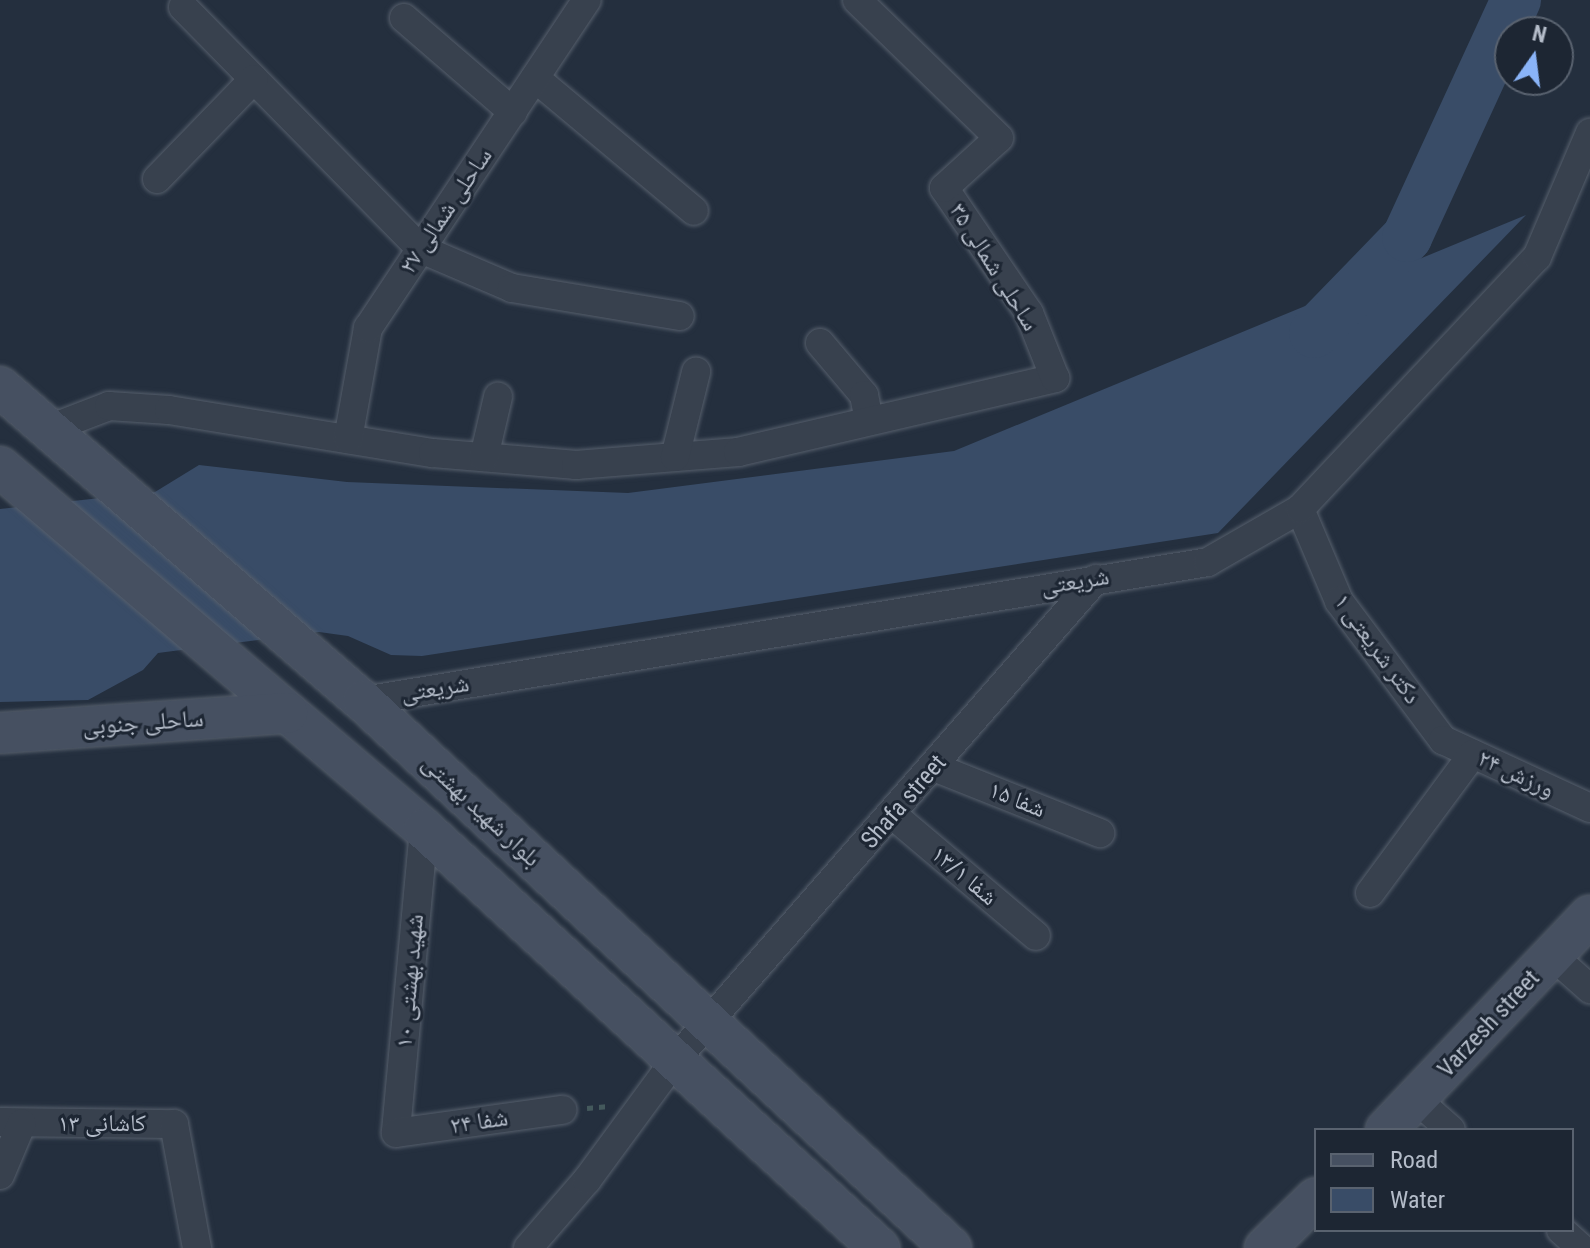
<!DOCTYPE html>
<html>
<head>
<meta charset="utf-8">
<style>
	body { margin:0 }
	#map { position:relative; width:1590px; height:1248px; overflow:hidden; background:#242f3e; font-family:"Roboto Condensed","Noto Naskh Arabic",sans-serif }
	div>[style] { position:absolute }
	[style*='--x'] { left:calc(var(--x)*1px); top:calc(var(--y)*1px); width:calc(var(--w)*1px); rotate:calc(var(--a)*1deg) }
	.water>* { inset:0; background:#394c67 }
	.river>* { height:50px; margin:-25px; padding:0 25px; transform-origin:25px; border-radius:25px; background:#394c67 }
	.path>* { height:5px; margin-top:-2.5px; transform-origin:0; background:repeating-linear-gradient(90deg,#44595c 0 6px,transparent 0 12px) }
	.roads { filter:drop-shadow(0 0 2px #565f6c) drop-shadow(0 0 2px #565f6c) }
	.street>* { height:28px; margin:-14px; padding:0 14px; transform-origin:14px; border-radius:14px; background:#38414e }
	.secondary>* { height:40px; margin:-20px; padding:0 20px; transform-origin:20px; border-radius:20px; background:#465061 }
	span { translate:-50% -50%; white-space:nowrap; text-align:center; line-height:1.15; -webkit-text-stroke:6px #1d2633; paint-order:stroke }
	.street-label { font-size:24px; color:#b4bcc9 }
	.legend { position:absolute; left:1314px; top:1128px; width:260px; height:104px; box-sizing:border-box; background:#1d2633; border:2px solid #59626f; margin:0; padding:10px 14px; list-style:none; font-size:24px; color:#b4bcc9 }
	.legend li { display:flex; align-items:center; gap:16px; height:40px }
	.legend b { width:40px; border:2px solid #59626f }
	.north { position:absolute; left:1494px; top:16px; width:80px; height:80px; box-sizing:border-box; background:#1d2633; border:2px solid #59626f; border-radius:50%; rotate:14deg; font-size:22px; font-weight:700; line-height:32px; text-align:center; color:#b4bcc9 }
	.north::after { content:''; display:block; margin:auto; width:28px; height:36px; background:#8ab4f8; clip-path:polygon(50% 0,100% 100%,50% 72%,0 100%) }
</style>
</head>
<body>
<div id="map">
	<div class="water">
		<div style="clip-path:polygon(1526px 215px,1218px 533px,422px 656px,391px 655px,348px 636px,319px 632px,158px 653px,143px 670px,88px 700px,0 702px,0 509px,155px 492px,199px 465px,347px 482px,628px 493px,954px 451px)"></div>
	</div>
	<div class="river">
		<div style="--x:1314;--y:333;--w:134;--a:-45.9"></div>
		<div style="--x:1407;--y:237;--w:261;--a:-65.3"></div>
	</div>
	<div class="path">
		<div style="--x:587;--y:1108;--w:22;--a:-5"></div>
	</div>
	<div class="roads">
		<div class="street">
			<div style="--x:183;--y:7;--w:339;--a:45.5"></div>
			<div style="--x:421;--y:249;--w:99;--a:23.2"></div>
			<div style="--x:512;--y:288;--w:170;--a:9.5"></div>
			<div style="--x:404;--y:18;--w:144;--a:40.8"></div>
			<div style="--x:535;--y:78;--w:207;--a:39.9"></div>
			<div style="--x:157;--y:179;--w:139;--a:-45.9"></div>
			<div style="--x:820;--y:343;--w:68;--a:49.8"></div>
			<div style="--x:864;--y:395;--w:26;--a:79"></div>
			<div style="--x:49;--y:429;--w:64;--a:-21"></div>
			<div style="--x:109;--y:406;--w:60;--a:3.8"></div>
			<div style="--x:169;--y:410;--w:267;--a:9.3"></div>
			<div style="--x:433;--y:453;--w:144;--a:4.8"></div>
			<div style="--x:576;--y:465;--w:163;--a:-4.6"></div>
			<div style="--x:738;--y:452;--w:326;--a:-13.1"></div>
			<div style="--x:1055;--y:378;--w:70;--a:-111.8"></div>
			<div style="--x:1029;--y:313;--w:151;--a:-124.2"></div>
			<div style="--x:944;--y:188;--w:74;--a:-42.3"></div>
			<div style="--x:999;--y:138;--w:198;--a:-135.8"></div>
			<div style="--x:348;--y:439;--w:113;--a:-79.8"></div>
			<div style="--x:368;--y:328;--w:394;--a:-56.3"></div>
			<div style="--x:484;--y:457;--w:62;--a:-76.9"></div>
			<div style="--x:675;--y:457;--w:88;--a:-76.1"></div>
			<div style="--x:1300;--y:509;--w:100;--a:67"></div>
			<div style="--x:1339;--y:601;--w:174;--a:53.2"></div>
			<div style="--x:1443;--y:740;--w:162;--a:24.8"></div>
			<div style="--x:363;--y:701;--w:856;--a:-9.34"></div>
			<div style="--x:1208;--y:562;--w:106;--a:-29.9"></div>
			<div style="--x:1300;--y:509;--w:346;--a:-46.8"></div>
			<div style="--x:1537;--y:257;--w:135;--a:-66.9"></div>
			<div style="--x:934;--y:767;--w:179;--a:21.7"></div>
			<div style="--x:893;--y:815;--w:187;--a:40.2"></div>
			<div style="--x:424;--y:829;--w:305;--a:95.3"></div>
			<div style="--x:396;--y:1133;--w:168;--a:-7.9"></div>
			<div style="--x:1370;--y:893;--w:173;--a:-53.5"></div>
			<div style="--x:1553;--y:956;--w:50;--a:41.7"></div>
			<div style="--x:1417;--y:1100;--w:45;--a:41.4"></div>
			<div style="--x:0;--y:1122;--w:174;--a:0.7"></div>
			<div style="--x:174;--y:1124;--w:126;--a:79.5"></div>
			<div style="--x:0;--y:1175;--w:56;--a:-67.1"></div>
			<div style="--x:1561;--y:1230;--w:27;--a:42"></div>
			<div style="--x:528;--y:1248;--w:90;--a:-49.1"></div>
			<div style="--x:587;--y:1180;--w:150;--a:-53.7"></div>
			<div style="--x:676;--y:1059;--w:638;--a:-48.81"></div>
		</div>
		<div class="secondary">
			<div style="--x:0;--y:387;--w:480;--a:40.9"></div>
			<div style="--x:363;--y:701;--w:803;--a:42.93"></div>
			<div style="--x:0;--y:467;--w:558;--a:40.49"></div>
			<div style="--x:424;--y:829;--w:619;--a:42.64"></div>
			<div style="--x:0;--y:733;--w:288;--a:-4"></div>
			<div style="--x:1386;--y:1130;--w:296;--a:-46.4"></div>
			<div style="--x:1265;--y:1248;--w:71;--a:-44.4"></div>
		</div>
	</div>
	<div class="street-label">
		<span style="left:446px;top:211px;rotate:-56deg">ساحلی شمالی ۲۷</span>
		<span style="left:994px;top:267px;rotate:58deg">ساحلی شمالی ۳۵</span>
		<span style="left:1075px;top:582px;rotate:-9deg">شریعتی</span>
		<span style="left:1377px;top:649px;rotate:54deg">دکتر شریعتی ۱</span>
		<span style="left:435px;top:689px;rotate:-9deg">شریعتی</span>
		<span style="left:143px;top:723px;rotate:-4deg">ساحلی جنوبی</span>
		<span style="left:1516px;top:774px;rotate:25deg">ورزش ۲۴</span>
		<span style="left:1017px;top:800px;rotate:22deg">شفا ۱۵</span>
		<span style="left:904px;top:802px;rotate:-49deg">Shafa street</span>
		<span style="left:481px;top:811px;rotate:43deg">بلوار شهید بهشتی</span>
		<span style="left:964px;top:876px;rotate:40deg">شفا ۱۳/۱</span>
		<span style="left:410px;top:981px;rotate:-85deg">شهید بهشتی ۱۰</span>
		<span style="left:1489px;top:1024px;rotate:-47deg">Varzesh street</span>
		<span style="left:479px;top:1122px;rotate:-8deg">شفا ۲۴</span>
		<span style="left:102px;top:1124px">کاشانی ۱۳</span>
	</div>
	<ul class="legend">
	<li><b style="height:10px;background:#465061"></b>Road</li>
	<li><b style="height:22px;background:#394c67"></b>Water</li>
	</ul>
	<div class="north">N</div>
</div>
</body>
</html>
